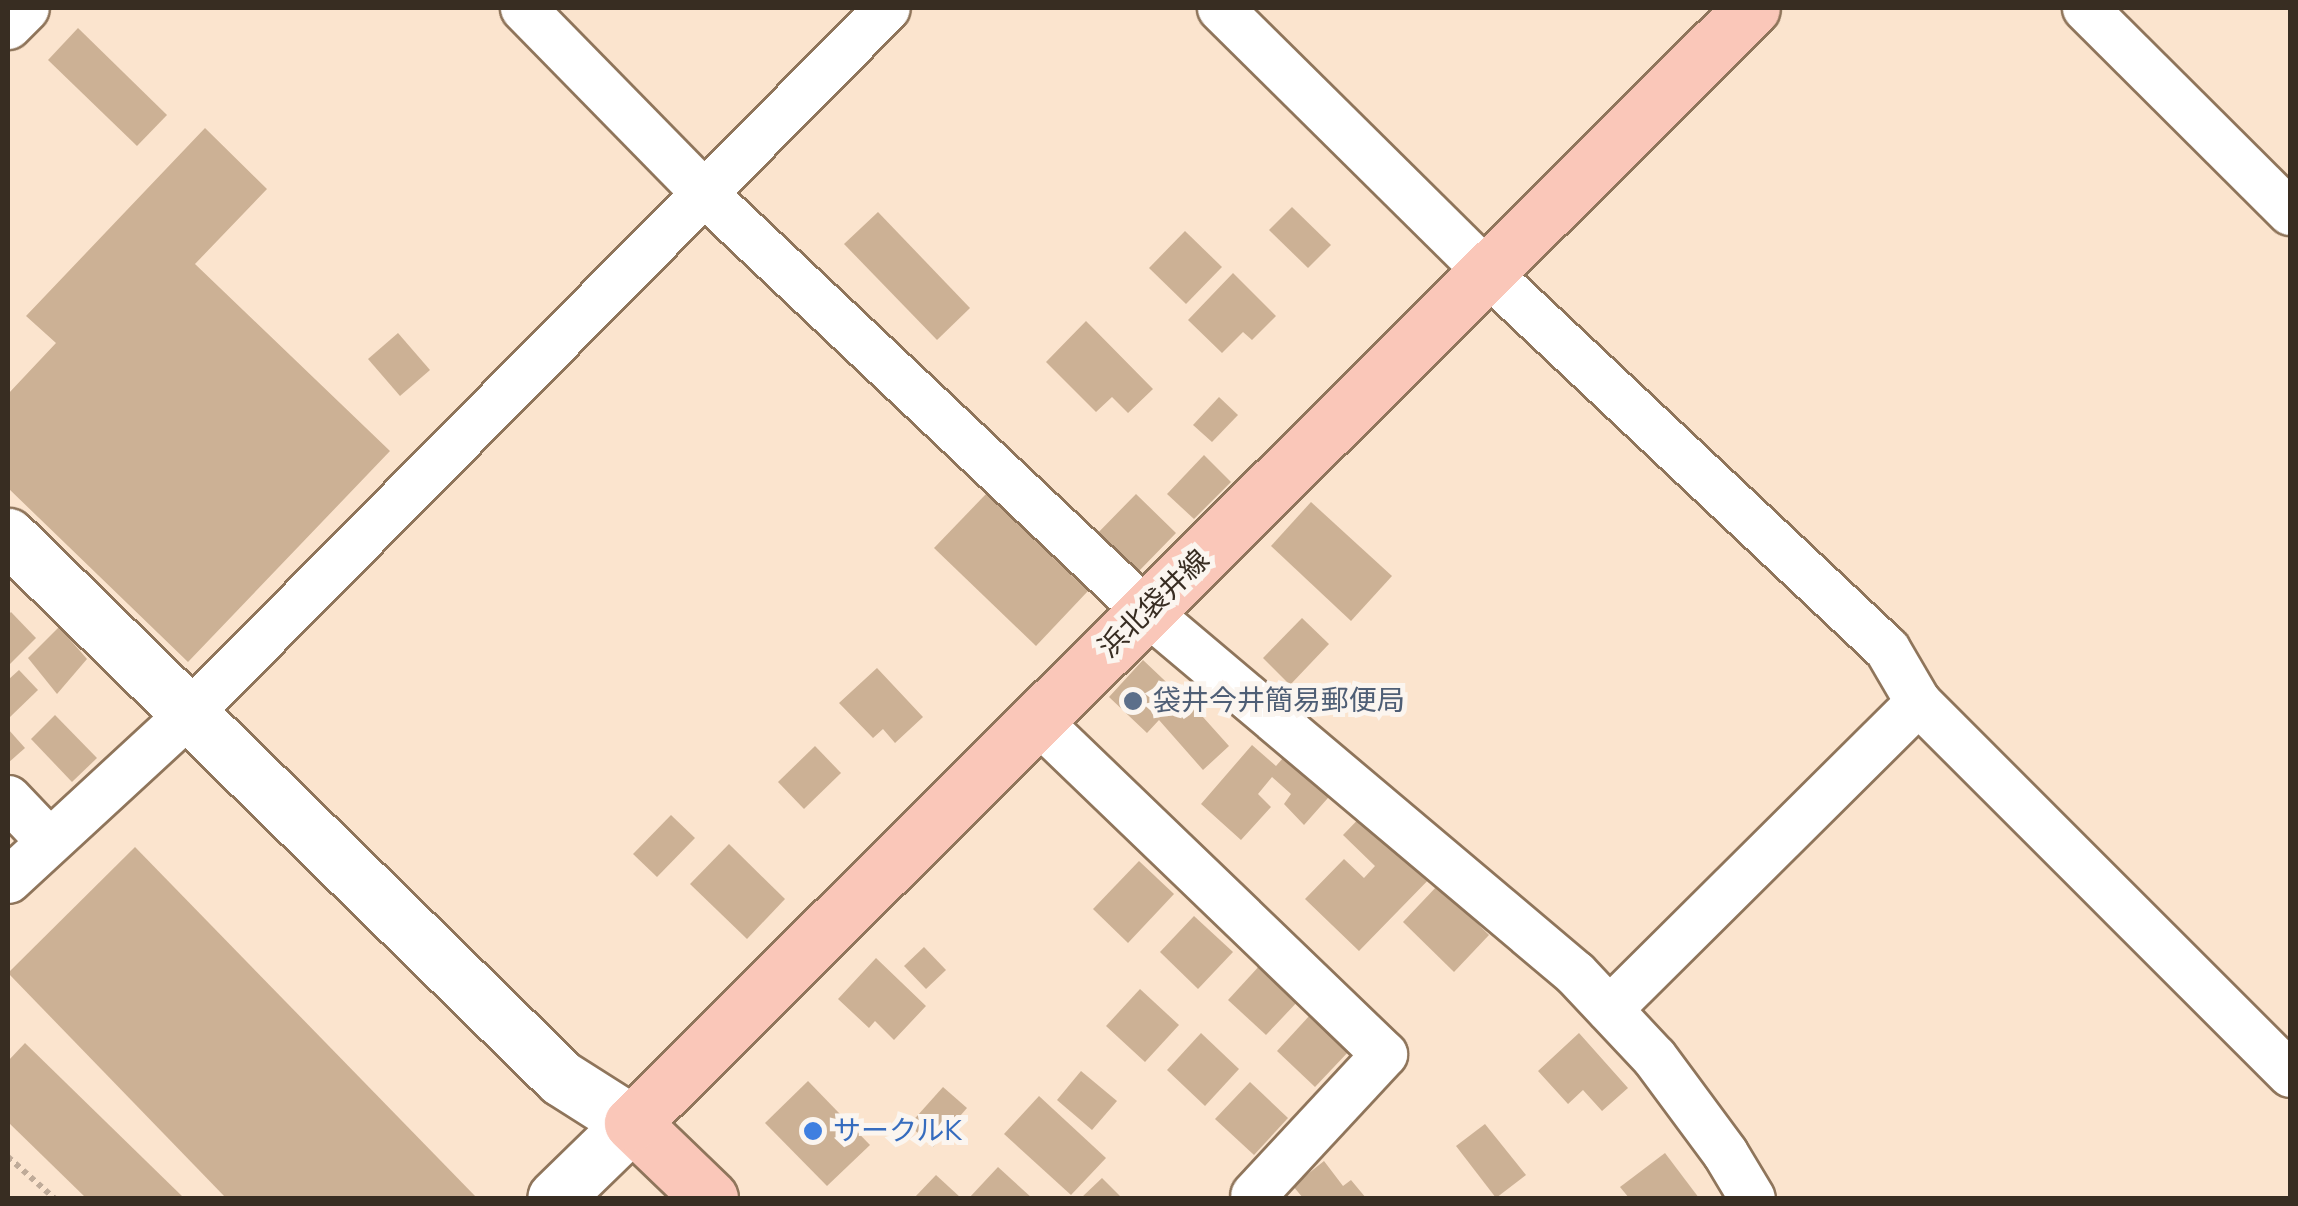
<!DOCTYPE html>
<html>
<head>
<meta charset="utf-8">
<style>
	body { margin:0 }
	#map { position:relative; width:2298px; height:1206px; overflow:hidden; background:#fbe4ce; font-family:"Nunito Sans","Noto Sans JP",sans-serif }
	div>[style] { position:absolute }
	[style*='--x'] { left:calc(var(--x)*1px); top:calc(var(--y)*1px); width:calc(var(--w)*1px); rotate:calc(var(--a)*1deg) }
	.building>* { inset:0; background:#ccb195 }
	.path>* { height:6px; margin-top:-3px; transform-origin:0; background:repeating-linear-gradient(90deg,#bfab99 0 5px,transparent 0 10px) }
	.roads { filter:drop-shadow(2px 0 #8f755b) drop-shadow(-2px 0 #8f755b) drop-shadow(0 2px #8f755b) drop-shadow(0 -2px #8f755b) }
	.street>* { height:45px; margin:-22.5px; padding:0 22.5px; transform-origin:22.5px; border-radius:22.5px; background:#fff }
	.secondary>* { height:55px; margin:-27.5px; padding:0 27.5px; transform-origin:27.5px; border-radius:27.5px; background:#fff }
	.primary>* { height:55px; margin:-27.5px; padding:0 27.5px; transform-origin:27.5px; border-radius:27.5px; background:#fac7b9 }
	.dots>* { width:28px; height:28px; translate:-50% -50%; box-sizing:border-box; border:5px solid #fbf5ef; border-radius:50% }
	span { translate:-50% -50%; white-space:nowrap; text-align:center; line-height:1.15; -webkit-text-stroke:10px #fbf5ef; paint-order:stroke }
	.street-label { font-size:28px; color:#382d22 }
	.service-label { font-size:28px; color:#4e5e75 }
	.left { translate:0 -50%; text-align:left }
	.shop-label { font-size:28px; color:#366cbe }
	.frame { position:absolute; inset:0; border:10px solid #382d22; pointer-events:none }
</style>
</head>
<body>
<div id="map">
	<div class="building">
		<div style="clip-path:polygon(78px 28px,167px 115px,137px 146px,48px 60px)"></div>
		<div style="clip-path:polygon(205px 128px,267px 189px,195px 264px,390px 451px,188px 662px,8px 488px,8px 394px,56px 343px,26px 316px)"></div>
		<div style="clip-path:polygon(1292px 207px,1331px 245px,1308px 268px,1269px 230px)"></div>
		<div style="clip-path:polygon(878px 212px,970px 308px,937px 340px,844px 244px)"></div>
		<div style="clip-path:polygon(1185px 231px,1222px 267px,1186px 304px,1149px 268px)"></div>
		<div style="clip-path:polygon(1233px 273px,1276px 316px,1252px 340px,1243px 332px,1222px 353px,1188px 320px)"></div>
		<div style="clip-path:polygon(1086px 321px,1153px 389px,1128px 413px,1112px 397px,1096px 412px,1046px 362px)"></div>
		<div style="clip-path:polygon(398px 333px,430px 370px,400px 396px,368px 359px)"></div>
		<div style="clip-path:polygon(1219px 397px,1238px 415px,1212px 442px,1193px 425px)"></div>
		<div style="clip-path:polygon(1204px 455px,1231px 482px,1194px 519px,1167px 494px)"></div>
		<div style="clip-path:polygon(986px 494px,1088px 591px,1036px 646px,934px 548px)"></div>
		<div style="clip-path:polygon(1136px 494px,1176px 533px,1139px 571px,1116px 548px,1106px 558px,1090px 541px)"></div>
		<div style="clip-path:polygon(1311px 502px,1392px 576px,1351px 621px,1271px 546px)"></div>
		<div style="clip-path:polygon(11px 612px,36px 638px,8px 666px,8px 615px)"></div>
		<div style="clip-path:polygon(1302px 618px,1329px 644px,1290px 685px,1263px 658px)"></div>
		<div style="clip-path:polygon(59px 627px,87px 659px,57px 694px,28px 658px)"></div>
		<div style="clip-path:polygon(1143px 660px,1181px 696px,1164px 716px,1185px 697px,1229px 746px,1203px 770px,1159px 720px,1147px 733px,1109px 697px)"></div>
		<div style="clip-path:polygon(877px 668px,923px 717px,895px 743px,883px 729px,873px 738px,839px 703px)"></div>
		<div style="clip-path:polygon(19px 670px,38px 690px,10px 717px,8px 680px)"></div>
		<div style="clip-path:polygon(55px 715px,97px 758px,72px 782px,31px 739px)"></div>
		<div style="clip-path:polygon(8px 729px,25px 748px,8px 763px)"></div>
		<div style="clip-path:polygon(1252px 745px,1276px 766px,1290px 750px,1335px 790px,1304px 825px,1284px 804px,1291px 794px,1272px 777px,1258px 794px,1271px 807px,1241px 840px,1201px 804px)"></div>
		<div style="clip-path:polygon(815px 746px,841px 773px,804px 809px,778px 782px)"></div>
		<div style="clip-path:polygon(1372px 805px,1438px 870px,1359px 951px,1305px 899px,1344px 859px,1364px 878px,1375px 866px,1343px 835px)"></div>
		<div style="clip-path:polygon(671px 815px,695px 838px,657px 877px,633px 854px)"></div>
		<div style="clip-path:polygon(729px 844px,785px 899px,747px 939px,690px 884px)"></div>
		<div style="clip-path:polygon(135px 847px,477px 1198px,226px 1198px,8px 973px)"></div>
		<div style="clip-path:polygon(1139px 861px,1174px 894px,1128px 943px,1093px 909px)"></div>
		<div style="clip-path:polygon(1438px 885px,1489px 935px,1454px 972px,1403px 922px)"></div>
		<div style="clip-path:polygon(1194px 916px,1233px 952px,1198px 989px,1160px 952px)"></div>
		<div style="clip-path:polygon(924px 947px,946px 970px,926px 989px,904px 966px)"></div>
		<div style="clip-path:polygon(876px 958px,926px 1006px,894px 1040px,875px 1021px,869px 1028px,838px 999px)"></div>
		<div style="clip-path:polygon(1262px 963px,1300px 999px,1266px 1035px,1228px 1000px)"></div>
		<div style="clip-path:polygon(1140px 989px,1179px 1025px,1145px 1062px,1106px 1026px)"></div>
		<div style="clip-path:polygon(1311px 1014px,1350px 1050px,1315px 1087px,1277px 1051px)"></div>
		<div style="clip-path:polygon(1201px 1033px,1239px 1069px,1205px 1106px,1167px 1070px)"></div>
		<div style="clip-path:polygon(1579px 1033px,1628px 1088px,1602px 1111px,1583px 1090px,1568px 1104px,1538px 1071px)"></div>
		<div style="clip-path:polygon(25px 1043px,184px 1198px,86px 1198px,8px 1122px,8px 1061px)"></div>
		<div style="clip-path:polygon(1081px 1071px,1117px 1101px,1092px 1130px,1057px 1100px)"></div>
		<div style="clip-path:polygon(808px 1081px,870px 1145px,827px 1186px,765px 1123px)"></div>
		<div style="clip-path:polygon(1250px 1082px,1288px 1118px,1254px 1155px,1215px 1119px)"></div>
		<div style="clip-path:polygon(943px 1087px,967px 1108px,933px 1147px,909px 1125px)"></div>
		<div style="clip-path:polygon(1039px 1096px,1106px 1158px,1071px 1195px,1004px 1134px)"></div>
		<div style="clip-path:polygon(1485px 1124px,1526px 1175px,1496px 1198px,1456px 1146px)"></div>
		<div style="clip-path:polygon(1665px 1153px,1699px 1198px,1629px 1198px,1620px 1187px)"></div>
		<div style="clip-path:polygon(1324px 1161px,1343px 1186px,1351px 1180px,1366px 1198px,1303px 1198px,1293px 1186px)"></div>
		<div style="clip-path:polygon(998px 1167px,1032px 1198px,969px 1198px)"></div>
		<div style="clip-path:polygon(936px 1175px,961px 1198px,914px 1198px)"></div>
		<div style="clip-path:polygon(1102px 1178px,1122px 1198px,1081px 1198px)"></div>
	</div>
	<div class="path">
		<div style="--x:8;--y:1157;--w:62;--a:41.7"></div>
	</div>
	<div class="roads">
		<div class="street">
			<div style="--x:523;--y:8;--w:260;--a:45.6"></div>
			<div style="--x:705;--y:194;--w:608;--a:43.4"></div>
			<div style="--x:1147;--y:612;--w:560;--a:40.15"></div>
			<div style="--x:1575;--y:973;--w:115;--a:46.8"></div>
			<div style="--x:1654;--y:1057;--w:119;--a:53.5"></div>
			<div style="--x:1725;--y:1153;--w:52;--a:59"></div>
			<div style="--x:1220;--y:8;--w:377;--a:44.7"></div>
			<div style="--x:1488;--y:273;--w:548;--a:43.3"></div>
			<div style="--x:1887;--y:649;--w:61;--a:59.7"></div>
			<div style="--x:1918;--y:702;--w:526;--a:45"></div>
			<div style="--x:2085;--y:8;--w:289;--a:44.9"></div>
			<div style="--x:8;--y:26;--w:25;--a:-45"></div>
			<div style="--x:1036;--y:719;--w:483;--a:43.9"></div>
			<div style="--x:1384;--y:1054;--w:192;--a:132.9"></div>
			<div style="--x:8;--y:798;--w:59;--a:46.4"></div>
			<div style="--x:8;--y:880;--w:245;--a:-42.7"></div>
			<div style="--x:188;--y:714;--w:993;--a:-45.29"></div>
			<div style="--x:1609;--y:1009;--w:436;--a:-44.8"></div>
		</div>
		<div class="secondary">
			<div style="--x:8;--y:536;--w:774;--a:44.42"></div>
			<div style="--x:561;--y:1078;--w:84;--a:32.4"></div>
			<div style="--x:632;--y:1123;--w:107;--a:135.8"></div>
		</div>
		<div class="primary">
			<div style="--x:710;--y:1198;--w:108;--a:-136.1"></div>
			<div style="--x:632;--y:1123;--w:1580;--a:-44.87"></div>
		</div>
	</div>
	<div class="dots">
		<div style="left:1133px;top:701px;background:#5c6f8a"></div>
		<div style="left:813px;top:1131px;background:#3f7fe0"></div>
	</div>
	<div class="street-label">
		<span style="left:1154px;top:604px;rotate:-44deg">浜北袋井線</span>
	</div>
	<div class="service-label">
		<span class="left" style="left:1153px;top:701px">袋井今井簡易郵便局</span>
	</div>
	<div class="shop-label">
		<span class="left" style="left:833px;top:1131px">サークルK</span>
	</div>
	<div class="frame"></div>
</div>
</body>
</html>
